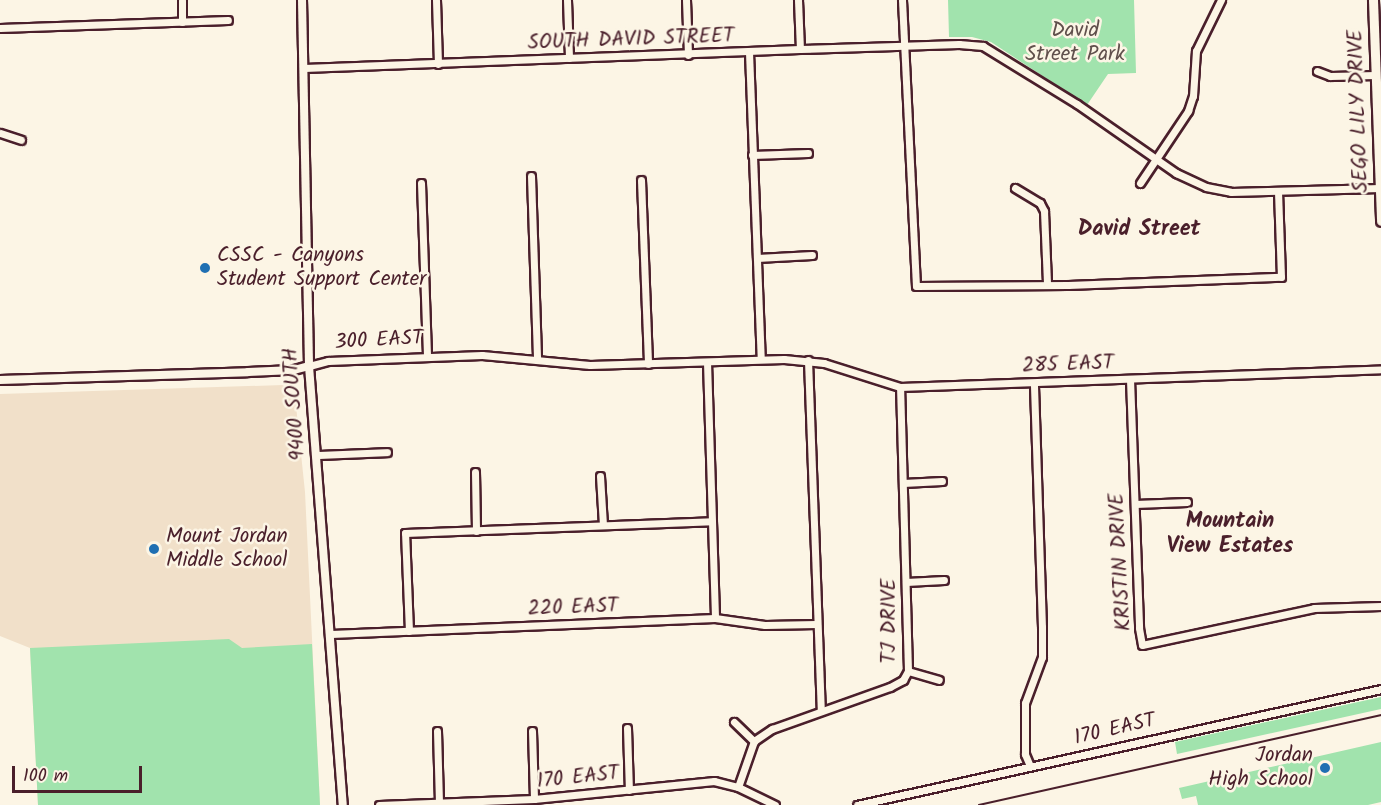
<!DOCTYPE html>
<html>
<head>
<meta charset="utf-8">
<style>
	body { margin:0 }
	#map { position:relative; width:1381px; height:805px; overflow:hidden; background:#fcf5e5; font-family:Kalam,sans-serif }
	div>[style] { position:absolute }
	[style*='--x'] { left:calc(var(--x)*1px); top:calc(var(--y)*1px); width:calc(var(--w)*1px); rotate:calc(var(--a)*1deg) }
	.built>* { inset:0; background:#f1e0c9 }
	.green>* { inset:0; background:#a1e3ad }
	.roads { filter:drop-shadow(2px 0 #4a1f2b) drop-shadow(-2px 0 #4a1f2b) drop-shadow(0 2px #4a1f2b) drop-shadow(0 -2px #4a1f2b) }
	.minor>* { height:7px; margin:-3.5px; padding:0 3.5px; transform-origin:3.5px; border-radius:3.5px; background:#fcf5e5 }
	.tertiary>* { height:8px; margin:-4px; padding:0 4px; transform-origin:4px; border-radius:4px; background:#fcf5e5 }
	.secondary>* { height:9px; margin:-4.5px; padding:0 4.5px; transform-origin:4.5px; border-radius:4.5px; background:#fcf5e5 }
	.tram>* { height:1.5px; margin:-0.75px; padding:0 0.75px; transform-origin:0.75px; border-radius:0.75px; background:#4a1f2b }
	.dots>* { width:16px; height:16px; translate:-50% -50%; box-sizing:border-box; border:3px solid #fcf5e5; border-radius:50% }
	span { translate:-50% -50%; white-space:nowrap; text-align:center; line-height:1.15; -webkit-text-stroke:5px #fcf5e5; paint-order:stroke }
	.park-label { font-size:21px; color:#60504c }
	.street-label { font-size:21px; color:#4a1f2b }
	.poi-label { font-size:21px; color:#4a1f2b }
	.left { translate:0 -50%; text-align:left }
	.right { translate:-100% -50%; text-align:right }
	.neighbourhood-label { font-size:22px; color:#4a1f2b; font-weight:700 }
	.scale { position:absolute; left:12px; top:766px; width:130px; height:27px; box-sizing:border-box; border:3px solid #4a1f2b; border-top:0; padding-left:8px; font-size:18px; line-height:21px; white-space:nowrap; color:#4a1f2b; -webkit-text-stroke:4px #fcf5e5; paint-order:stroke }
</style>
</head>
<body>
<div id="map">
	<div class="built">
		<div style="clip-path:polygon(283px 385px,295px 396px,305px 492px,320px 805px,38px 805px,30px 648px,0 636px,0 394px)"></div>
	</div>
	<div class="green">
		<div style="clip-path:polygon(948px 0,1134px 0,1136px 73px,1108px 74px,1087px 105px,991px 42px,972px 37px,949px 37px)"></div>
		<div style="clip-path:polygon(229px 639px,242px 648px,312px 644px,320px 805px,38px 805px,30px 648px)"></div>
		<div style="clip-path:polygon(1381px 697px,1381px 709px,1177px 754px,1175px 742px)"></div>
		<div style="clip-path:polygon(1381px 742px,1381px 802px,1368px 805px,1198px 805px,1196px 796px,1182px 799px,1179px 788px)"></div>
	</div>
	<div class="roads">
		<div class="minor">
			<div style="--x:182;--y:0;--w:22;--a:90"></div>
			<div style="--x:436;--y:0;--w:64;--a:88.2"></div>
			<div style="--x:567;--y:0;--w:58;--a:88"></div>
			<div style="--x:686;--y:0;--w:55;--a:87.9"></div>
			<div style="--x:798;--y:0;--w:49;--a:87.7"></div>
			<div style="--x:902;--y:0;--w:286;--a:87.2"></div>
			<div style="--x:916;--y:286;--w:152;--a:-0.4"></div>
			<div style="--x:1068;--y:285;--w:213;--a:-2.2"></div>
			<div style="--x:1281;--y:277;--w:86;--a:-92"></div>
			<div style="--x:0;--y:28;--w:228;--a:-2"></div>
			<div style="--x:749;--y:52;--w:307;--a:87.8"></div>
			<div style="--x:304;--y:68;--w:496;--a:-2.2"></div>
			<div style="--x:800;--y:49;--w:159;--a:-1.8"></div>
			<div style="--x:959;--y:44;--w:24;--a:5"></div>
			<div style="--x:983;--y:46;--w:110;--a:31.7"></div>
			<div style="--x:1077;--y:104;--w:121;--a:34.9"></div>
			<div style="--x:1176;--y:173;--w:33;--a:25"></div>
			<div style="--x:1206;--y:187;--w:25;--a:11"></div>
			<div style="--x:1231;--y:192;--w:149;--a:-1.5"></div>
			<div style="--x:1317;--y:71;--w:14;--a:21"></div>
			<div style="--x:1330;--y:76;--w:46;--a:-1.2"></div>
			<div style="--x:0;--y:133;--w:22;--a:18"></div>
			<div style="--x:752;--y:155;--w:56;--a:-2"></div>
			<div style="--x:531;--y:176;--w:184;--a:88.1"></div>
			<div style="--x:641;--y:180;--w:184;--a:87.8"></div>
			<div style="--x:421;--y:183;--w:173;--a:88"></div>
			<div style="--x:1140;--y:183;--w:87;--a:-56.3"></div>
			<div style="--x:1188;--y:111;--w:16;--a:-72"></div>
			<div style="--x:1193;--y:96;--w:45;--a:-86.2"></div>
			<div style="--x:1196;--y:51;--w:57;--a:-63.9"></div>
			<div style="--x:1015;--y:188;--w:29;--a:31"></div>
			<div style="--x:1040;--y:203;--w:9;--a:63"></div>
			<div style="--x:1044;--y:211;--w:72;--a:87.6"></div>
			<div style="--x:757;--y:258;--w:55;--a:-3.1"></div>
			<div style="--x:808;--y:360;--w:351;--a:87.9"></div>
			<div style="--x:707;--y:362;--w:256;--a:88.2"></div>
			<div style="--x:309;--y:366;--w:20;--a:-15"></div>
			<div style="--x:328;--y:361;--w:154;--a:-2.2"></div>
			<div style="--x:482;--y:355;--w:108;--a:5.3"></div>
			<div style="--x:590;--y:365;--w:194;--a:-1.8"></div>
			<div style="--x:784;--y:359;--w:40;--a:5.7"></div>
			<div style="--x:824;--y:363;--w:80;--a:17.5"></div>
			<div style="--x:900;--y:387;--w:481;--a:-2.1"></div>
			<div style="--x:1130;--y:379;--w:249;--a:87.9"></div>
			<div style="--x:1139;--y:628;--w:17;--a:80"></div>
			<div style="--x:1142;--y:645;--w:176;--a:-12.1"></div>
			<div style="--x:1314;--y:608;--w:67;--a:-1.7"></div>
			<div style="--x:316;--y:455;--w:71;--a:-2.4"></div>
			<div style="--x:475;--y:472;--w:59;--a:89"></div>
			<div style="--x:600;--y:476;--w:49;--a:86.5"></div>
			<div style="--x:903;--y:483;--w:39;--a:-3"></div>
			<div style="--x:1135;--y:504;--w:52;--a:-2.2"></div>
			<div style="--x:906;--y:582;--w:38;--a:-3"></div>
			<div style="--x:409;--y:631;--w:98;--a:-92.3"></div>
			<div style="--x:405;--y:533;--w:307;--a:-2.2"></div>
			<div style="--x:331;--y:634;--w:384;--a:-2.4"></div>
			<div style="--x:715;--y:618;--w:50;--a:8"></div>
			<div style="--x:765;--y:625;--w:51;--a:-1.1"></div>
			<div style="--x:908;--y:671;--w:32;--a:16"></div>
			<div style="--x:734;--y:722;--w:28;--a:44"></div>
			<div style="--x:627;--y:728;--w:62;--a:88.2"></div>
			<div style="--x:437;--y:731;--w:72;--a:88.4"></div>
			<div style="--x:532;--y:731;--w:68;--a:88.3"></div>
			<div style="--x:1030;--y:766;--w:13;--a:-113"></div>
			<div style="--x:1025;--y:754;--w:51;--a:-90"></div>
			<div style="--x:1025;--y:703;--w:49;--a:-69.7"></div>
			<div style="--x:1042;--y:657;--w:30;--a:-90"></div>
			<div style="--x:1042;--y:627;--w:244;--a:-91.9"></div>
			<div style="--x:738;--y:787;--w:49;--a:-70.8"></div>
			<div style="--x:754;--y:741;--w:22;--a:-34"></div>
			<div style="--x:772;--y:729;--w:125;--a:-19.6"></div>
			<div style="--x:890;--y:687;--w:15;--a:-28"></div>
			<div style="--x:903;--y:680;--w:10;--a:-61"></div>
			<div style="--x:908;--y:671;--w:284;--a:-91.6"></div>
			<div style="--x:379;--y:805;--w:155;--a:-2.2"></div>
			<div style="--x:534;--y:799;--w:181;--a:-5.7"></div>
			<div style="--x:714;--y:781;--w:25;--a:14"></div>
			<div style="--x:738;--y:787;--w:41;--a:25.9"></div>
			<div style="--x:857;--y:805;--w:537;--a:-12.48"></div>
		</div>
		<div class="tertiary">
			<div style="--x:302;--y:0;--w:366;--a:88.9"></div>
			<div style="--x:309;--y:366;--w:440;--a:85.6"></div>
			<div style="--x:0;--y:380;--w:248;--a:-1.8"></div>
			<div style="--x:248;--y:372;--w:46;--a:-2.5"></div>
			<div style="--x:294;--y:370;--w:16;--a:-15"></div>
		</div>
		<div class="secondary">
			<div style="--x:1373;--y:0;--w:221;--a:87.9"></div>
		</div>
	</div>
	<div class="tram">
		<div style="--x:979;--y:805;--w:412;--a:-12.6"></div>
	</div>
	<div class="dots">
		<div style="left:205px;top:268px;background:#1f6fb2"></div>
		<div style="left:154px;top:549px;background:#1f6fb2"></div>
		<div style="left:1325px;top:768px;background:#1f6fb2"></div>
	</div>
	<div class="park-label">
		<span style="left:1075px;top:43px">David<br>Street Park</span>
	</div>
	<div class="street-label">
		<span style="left:631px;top:40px;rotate:-2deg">SOUTH DAVID STREET</span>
		<span style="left:1359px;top:111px;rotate:-92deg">SEGO LILY DRIVE</span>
		<span style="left:379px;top:341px;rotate:-3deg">300 EAST</span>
		<span style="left:1068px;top:365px;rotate:-2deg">285 EAST</span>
		<span style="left:295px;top:404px;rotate:-94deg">9400 SOUTH</span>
		<span style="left:1121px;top:562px;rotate:-93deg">KRISTIN DRIVE</span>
		<span style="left:573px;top:608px;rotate:-2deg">220 EAST</span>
		<span style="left:890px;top:621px;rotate:-90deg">TJ DRIVE</span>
		<span style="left:1115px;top:730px;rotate:-13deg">170 EAST</span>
		<span style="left:578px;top:778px;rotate:-6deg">170 EAST</span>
	</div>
	<div class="poi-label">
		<span class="left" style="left:217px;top:268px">CSSC - Canyons<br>Student Support Center</span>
		<span class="left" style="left:166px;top:549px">Mount Jordan<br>Middle School</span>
		<span class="right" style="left:1313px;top:768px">Jordan<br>High School</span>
	</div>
	<div class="neighbourhood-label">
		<span style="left:1139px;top:230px">David Street</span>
		<span style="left:1230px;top:534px">Mountain<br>View Estates</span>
	</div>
	<div class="scale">100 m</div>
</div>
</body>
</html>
